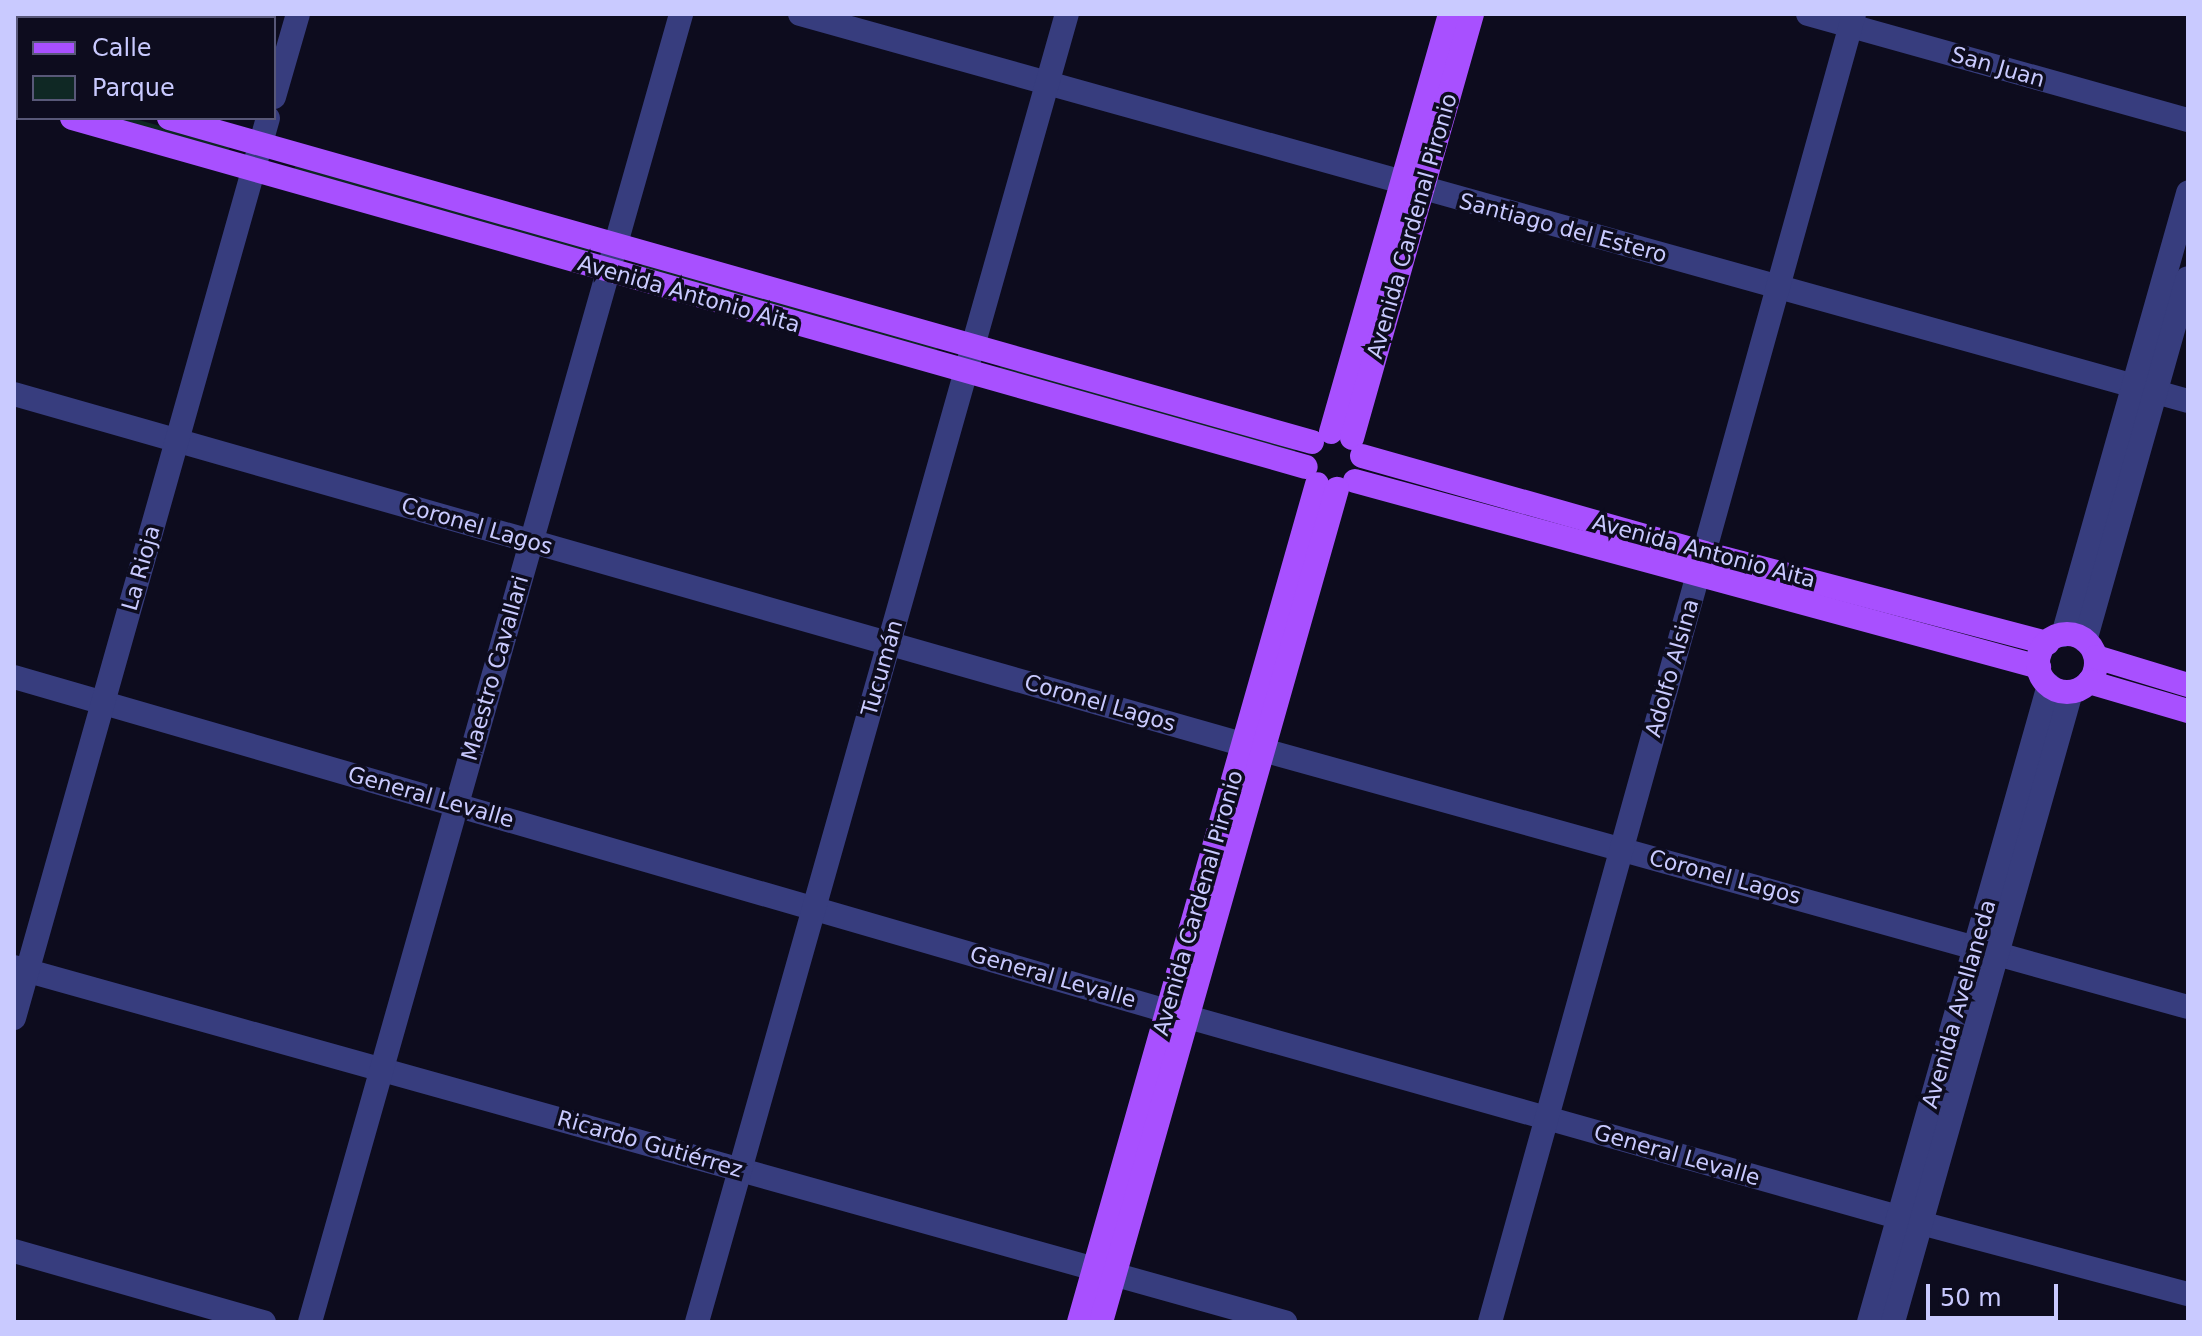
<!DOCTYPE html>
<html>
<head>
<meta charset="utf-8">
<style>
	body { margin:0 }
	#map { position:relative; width:2202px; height:1336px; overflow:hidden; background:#0d0c1e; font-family:"DejaVu Sans",sans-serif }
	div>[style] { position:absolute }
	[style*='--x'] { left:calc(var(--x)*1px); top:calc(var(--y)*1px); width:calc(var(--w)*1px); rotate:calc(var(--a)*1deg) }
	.green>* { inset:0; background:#0f2824 }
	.minor>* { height:24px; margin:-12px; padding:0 12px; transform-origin:12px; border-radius:12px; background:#373d7e }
	.major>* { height:24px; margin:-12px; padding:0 12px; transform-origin:12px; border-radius:12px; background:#a850ff }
	.major>.ring { margin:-12px; padding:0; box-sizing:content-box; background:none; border:24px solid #a850ff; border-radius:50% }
	span { translate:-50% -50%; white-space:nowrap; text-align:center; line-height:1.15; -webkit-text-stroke:7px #0d0c1e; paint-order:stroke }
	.street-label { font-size:22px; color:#c9caff }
	.frame { position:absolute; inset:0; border:16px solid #c9caff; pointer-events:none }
	.legend { position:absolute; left:16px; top:16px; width:260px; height:104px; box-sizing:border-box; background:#0d0c1e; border:2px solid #585878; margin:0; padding:10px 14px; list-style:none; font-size:24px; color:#c9caff }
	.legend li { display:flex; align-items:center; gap:16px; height:40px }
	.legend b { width:40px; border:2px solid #585878 }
	.scale { position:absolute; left:1926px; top:1284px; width:132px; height:36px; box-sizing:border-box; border:4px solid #c9caff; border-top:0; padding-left:10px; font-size:24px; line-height:28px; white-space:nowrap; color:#c9caff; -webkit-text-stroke:6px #0d0c1e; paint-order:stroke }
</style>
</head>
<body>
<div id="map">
	<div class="green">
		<div style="clip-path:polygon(98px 118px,132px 118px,230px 146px,228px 155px)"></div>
		<div style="clip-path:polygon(296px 164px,591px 248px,589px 257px,293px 173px)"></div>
		<div style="clip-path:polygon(643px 261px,938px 345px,936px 354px,641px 270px)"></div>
		<div style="clip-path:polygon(1001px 363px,1296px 447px,1294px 456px,998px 372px)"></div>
	</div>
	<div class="minor">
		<div style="--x:800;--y:14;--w:1441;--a:15.58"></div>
		<div style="--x:1808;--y:14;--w:395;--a:15.6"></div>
		<div style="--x:274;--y:97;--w:86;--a:-73.9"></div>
		<div style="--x:14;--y:394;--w:1299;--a:15.91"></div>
		<div style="--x:1263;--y:750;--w:960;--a:15.53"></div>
		<div style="--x:2063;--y:635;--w:460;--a:-74.2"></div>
		<div style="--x:2085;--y:641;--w:377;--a:-74.2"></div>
		<div style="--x:14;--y:677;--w:1222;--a:16.15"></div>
		<div style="--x:1188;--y:1017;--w:738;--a:15.73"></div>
		<div style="--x:1898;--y:1217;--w:300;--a:14.9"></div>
		<div style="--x:14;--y:967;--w:1320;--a:15.61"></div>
		<div style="--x:14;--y:1018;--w:935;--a:-74.24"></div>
		<div style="--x:14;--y:1251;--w:260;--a:15.9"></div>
		<div style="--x:310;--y:1322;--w:1360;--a:-74.16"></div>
		<div style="--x:697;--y:1322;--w:1359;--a:-74.21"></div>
		<div style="--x:1490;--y:1322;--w:1358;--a:-74.45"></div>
		<div style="--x:1869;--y:1322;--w:662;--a:-74.22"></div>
		<div style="--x:1893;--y:1322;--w:655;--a:-74.22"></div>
	</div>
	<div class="major">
		<div style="--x:14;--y:73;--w:4;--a:14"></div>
		<div style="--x:14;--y:101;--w:4;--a:14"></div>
		<div style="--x:72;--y:118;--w:1282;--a:15.79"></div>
		<div style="--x:169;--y:118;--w:1188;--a:15.83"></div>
		<div style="--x:1331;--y:432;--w:435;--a:-74.1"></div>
		<div style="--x:1352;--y:438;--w:441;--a:-74.2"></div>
		<div style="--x:1362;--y:456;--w:355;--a:15.8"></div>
		<div style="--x:1704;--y:553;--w:355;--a:14.7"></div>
		<div style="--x:1355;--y:481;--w:709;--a:15.21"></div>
		<div class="ring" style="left:2038px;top:634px;width:34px;height:34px"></div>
		<div style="--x:2096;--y:657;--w:96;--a:16.9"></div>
		<div style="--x:2089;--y:682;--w:103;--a:16.3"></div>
		<div style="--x:1079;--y:1322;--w:871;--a:-74.14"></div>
		<div style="--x:1101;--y:1322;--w:866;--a:-74.18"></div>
	</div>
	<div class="street-label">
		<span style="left:1998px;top:67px;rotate:16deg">San Juan</span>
		<span style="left:1412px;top:226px;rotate:-74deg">Avenida Cardenal Pironio</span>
		<span style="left:1563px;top:228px;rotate:15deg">Santiago del Estero</span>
		<span style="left:689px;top:294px;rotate:16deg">Avenida Antonio Aita</span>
		<span style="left:477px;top:526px;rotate:16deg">Coronel Lagos</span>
		<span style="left:1704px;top:551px;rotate:15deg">Avenida Antonio Aita</span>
		<span style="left:141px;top:568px;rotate:-74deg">La Rioja</span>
		<span style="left:495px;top:668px;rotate:-74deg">Maestro Cavallari</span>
		<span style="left:882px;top:668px;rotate:-74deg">Tucumán</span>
		<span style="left:1672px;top:668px;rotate:-74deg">Adolfo Alsina</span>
		<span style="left:1100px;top:703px;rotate:16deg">Coronel Lagos</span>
		<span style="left:431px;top:797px;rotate:16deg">General Levalle</span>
		<span style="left:1725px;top:877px;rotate:15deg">Coronel Lagos</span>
		<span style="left:1198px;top:903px;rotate:-74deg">Avenida Cardenal Pironio</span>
		<span style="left:1053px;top:977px;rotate:16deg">General Levalle</span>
		<span style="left:1959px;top:1004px;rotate:-74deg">Avenida Avellaneda</span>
		<span style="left:650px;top:1144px;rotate:16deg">Ricardo Gutiérrez</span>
		<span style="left:1677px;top:1155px;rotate:16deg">General Levalle</span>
	</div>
	<div class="frame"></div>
	<ul class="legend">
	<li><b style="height:10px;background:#a850ff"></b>Calle</li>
	<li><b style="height:22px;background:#0f2824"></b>Parque</li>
	</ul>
	<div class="scale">50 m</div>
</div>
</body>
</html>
